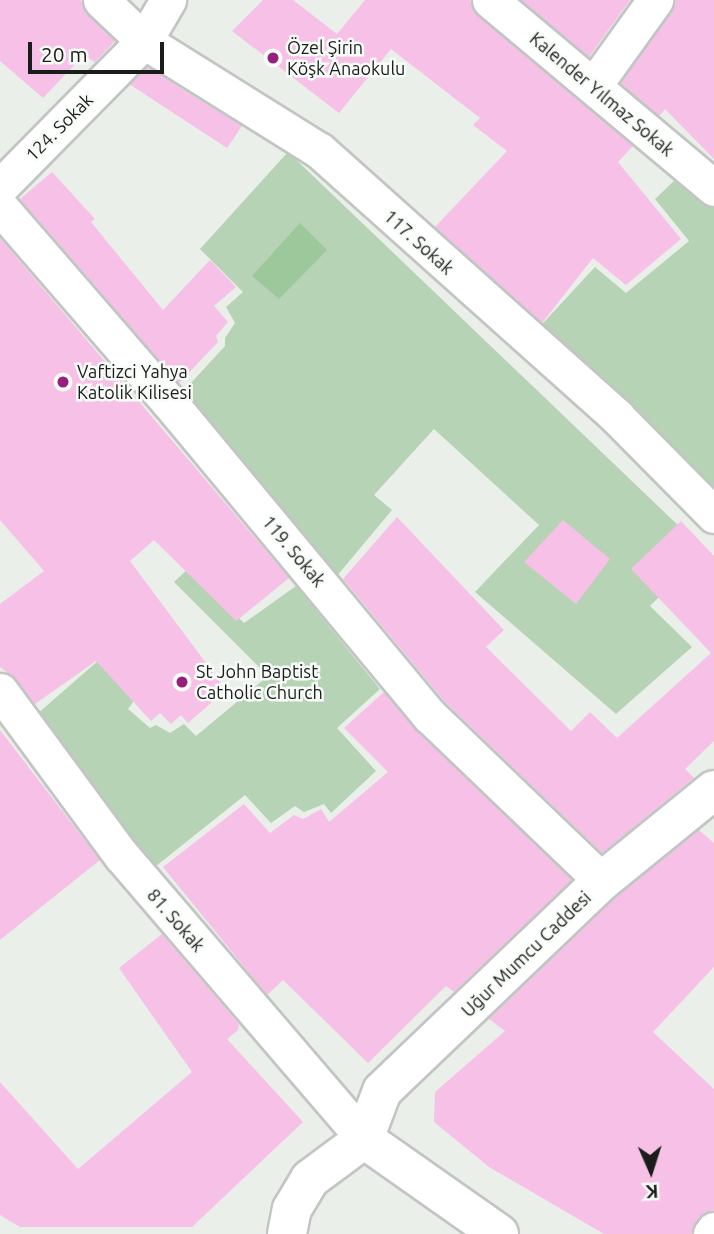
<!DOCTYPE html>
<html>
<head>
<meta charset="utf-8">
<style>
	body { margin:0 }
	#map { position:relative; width:714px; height:1234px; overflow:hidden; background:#eaefea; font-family:Ubuntu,sans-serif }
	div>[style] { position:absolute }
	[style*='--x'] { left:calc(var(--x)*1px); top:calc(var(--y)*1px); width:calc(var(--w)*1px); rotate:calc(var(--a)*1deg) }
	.green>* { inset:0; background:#b6d3b5 }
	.water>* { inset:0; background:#9cc89b }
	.building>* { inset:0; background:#f7c0e6 }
	.roads { filter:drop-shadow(2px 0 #c2c6c2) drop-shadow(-2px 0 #c2c6c2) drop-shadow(0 2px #c2c6c2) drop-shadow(0 -2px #c2c6c2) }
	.minor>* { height:35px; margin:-17.5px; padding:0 17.5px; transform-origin:17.5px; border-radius:17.5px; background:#fff }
	.primary>* { height:38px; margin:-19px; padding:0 19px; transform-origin:19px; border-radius:19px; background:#fff }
	.dots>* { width:19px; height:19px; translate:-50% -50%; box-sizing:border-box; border:4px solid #f8fcf8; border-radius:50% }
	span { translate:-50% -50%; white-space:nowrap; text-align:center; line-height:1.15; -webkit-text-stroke:5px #f8fcf8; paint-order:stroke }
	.poi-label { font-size:18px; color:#1b1d1b }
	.left { translate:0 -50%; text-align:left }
	.street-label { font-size:18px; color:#1b1d1b }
	.north { position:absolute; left:616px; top:1136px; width:70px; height:70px; -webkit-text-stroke:5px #f8fcf8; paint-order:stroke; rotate:177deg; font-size:19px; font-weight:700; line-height:28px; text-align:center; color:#1b1d1b }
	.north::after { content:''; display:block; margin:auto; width:24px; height:32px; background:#1b1d1b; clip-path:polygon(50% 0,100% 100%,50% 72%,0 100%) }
	.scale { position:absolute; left:28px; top:42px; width:136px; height:32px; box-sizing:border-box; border:4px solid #1b1d1b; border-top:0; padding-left:9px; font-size:21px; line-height:24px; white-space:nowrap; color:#1b1d1b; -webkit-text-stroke:5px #f8fcf8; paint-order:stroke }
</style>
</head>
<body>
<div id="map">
	<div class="green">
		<div style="clip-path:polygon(288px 152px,705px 551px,650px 606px,692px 647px,616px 714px,475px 592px,539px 525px,434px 429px,374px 495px,392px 510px,336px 577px,179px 396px,225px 346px,225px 338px,235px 323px,226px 307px,243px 292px,200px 249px)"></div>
		<div style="clip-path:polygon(675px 180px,714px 207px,714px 492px,533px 334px,595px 267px,626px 293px,689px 241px,655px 199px)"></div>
		<div style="clip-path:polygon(190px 567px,244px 623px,296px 586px,380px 689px,337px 728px,376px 771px,331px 813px,324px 804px,304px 812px,295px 806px,271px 823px,245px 795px,151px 870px,36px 715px,99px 660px,136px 698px,128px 709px,150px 728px,156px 725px,170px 733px,184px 724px,196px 736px,268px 676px,174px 582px)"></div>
	</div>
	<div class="water">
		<div style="clip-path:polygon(300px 223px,327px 250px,279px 299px,252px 276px)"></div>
	</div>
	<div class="building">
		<div style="clip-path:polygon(0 0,81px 0,87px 14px,115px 41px,95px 62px,84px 55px,43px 98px,0 61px)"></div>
		<div style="clip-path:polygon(263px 0,293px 0,337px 34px,365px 0,470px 0,477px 15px,633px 146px,618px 162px,681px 239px,626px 285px,593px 258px,542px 323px,435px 227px,507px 151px,473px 125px,480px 118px,391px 49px,339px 113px,232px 31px)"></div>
		<div style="clip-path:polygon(521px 0,630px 0,589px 57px)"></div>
		<div style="clip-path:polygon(675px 0,714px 0,714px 159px,665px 109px,659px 116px,620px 83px,671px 12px)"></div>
		<div style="clip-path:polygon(147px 67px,242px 126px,227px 148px,129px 84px)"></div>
		<div style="clip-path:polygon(52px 172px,95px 219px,91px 222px,163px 310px,210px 260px,236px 287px,214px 306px,228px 322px,216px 336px,218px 342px,179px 383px,20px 199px)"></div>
		<div style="clip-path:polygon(0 238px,289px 578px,236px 621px,154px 540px,130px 561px,226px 690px,188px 723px,181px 715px,171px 724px,160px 713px,151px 721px,96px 661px,35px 704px,16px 679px,0 667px,0 604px,44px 571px,0 520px)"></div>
		<div style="clip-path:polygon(397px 517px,504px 630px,486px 647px,571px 731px,590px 712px,617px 738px,711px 653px,631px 569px,681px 521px,714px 556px,714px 741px,685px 769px,694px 778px,602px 853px,445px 702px,343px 579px)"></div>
		<div style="clip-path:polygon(563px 520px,610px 559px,576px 604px,524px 562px)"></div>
		<div style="clip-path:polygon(384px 692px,416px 730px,572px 880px,454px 992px,446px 986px,368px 1063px,283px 980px,267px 995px,163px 867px,244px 804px,270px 833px,294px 815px,303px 819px,321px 809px,329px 822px,388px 772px,344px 728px)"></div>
		<div style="clip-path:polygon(0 730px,100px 860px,0 940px)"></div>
		<div style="clip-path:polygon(699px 830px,714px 843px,714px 967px,653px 1032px,714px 1089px,714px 1210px,698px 1218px,691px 1234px,604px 1234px,489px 1167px,434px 1122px,435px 1092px,505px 1031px,489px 1019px,616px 897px)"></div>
		<div style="clip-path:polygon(162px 934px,239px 1024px,238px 1030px,227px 1039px,303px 1122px,192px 1227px,20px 1227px,0 1215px,0 1082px,78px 1169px,192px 1072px,119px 968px)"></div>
	</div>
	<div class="roads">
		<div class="minor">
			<div style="--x:101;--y:0;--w:59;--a:43.6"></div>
			<div style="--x:144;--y:41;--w:208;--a:32"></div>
			<div style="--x:320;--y:151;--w:399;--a:41.8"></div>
			<div style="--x:617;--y:417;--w:138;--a:45.3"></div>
			<div style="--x:490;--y:0;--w:292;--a:40"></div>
			<div style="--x:594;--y:85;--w:105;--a:-54.3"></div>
			<div style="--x:0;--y:187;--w:205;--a:-45.4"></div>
			<div style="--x:144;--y:41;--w:48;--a:-59.7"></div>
			<div style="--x:0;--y:207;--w:258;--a:49.1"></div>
			<div style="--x:169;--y:402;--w:408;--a:50.3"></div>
			<div style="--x:430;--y:716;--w:238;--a:43.8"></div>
			<div style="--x:0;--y:691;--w:204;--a:53.6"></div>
			<div style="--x:121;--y:855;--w:374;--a:49.4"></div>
			<div style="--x:711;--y:1234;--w:5;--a:-53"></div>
		</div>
		<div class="primary">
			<div style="--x:364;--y:1139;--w:51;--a:-69.4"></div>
			<div style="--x:382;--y:1091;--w:304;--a:-43.7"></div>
			<div style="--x:602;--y:881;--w:144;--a:-39.1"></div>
			<div style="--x:364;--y:1139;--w:165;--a:35.1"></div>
			<div style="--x:287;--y:1234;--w:25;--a:-79"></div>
			<div style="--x:292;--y:1209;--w:35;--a:-59"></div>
			<div style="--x:310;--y:1179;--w:67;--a:-36.5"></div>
		</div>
	</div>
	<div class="dots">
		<div style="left:273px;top:58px;background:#941f7c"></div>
		<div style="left:63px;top:382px;background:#941f7c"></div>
		<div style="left:182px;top:682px;background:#941f7c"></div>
	</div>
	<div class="poi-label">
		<span class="left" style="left:287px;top:58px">Özel Şirin<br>Köşk Anaokulu</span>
		<span class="left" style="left:77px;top:382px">Vaftizci Yahya<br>Katolik Kilisesi</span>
		<span class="left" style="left:196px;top:682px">St John Baptist<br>Catholic Church</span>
	</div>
	<div class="street-label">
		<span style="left:602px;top:94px;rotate:40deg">Kalender Yılmaz Sokak</span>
		<span style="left:59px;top:127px;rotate:-45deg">124. Sokak</span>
		<span style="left:419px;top:242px;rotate:42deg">117. Sokak</span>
		<span style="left:294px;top:551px;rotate:50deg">119. Sokak</span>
		<span style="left:176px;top:920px;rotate:49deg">81. Sokak</span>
		<span style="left:526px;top:954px;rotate:-44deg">Uğur Mumcu Caddesi</span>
	</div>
	<div class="north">K</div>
	<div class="scale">20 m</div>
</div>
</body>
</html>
